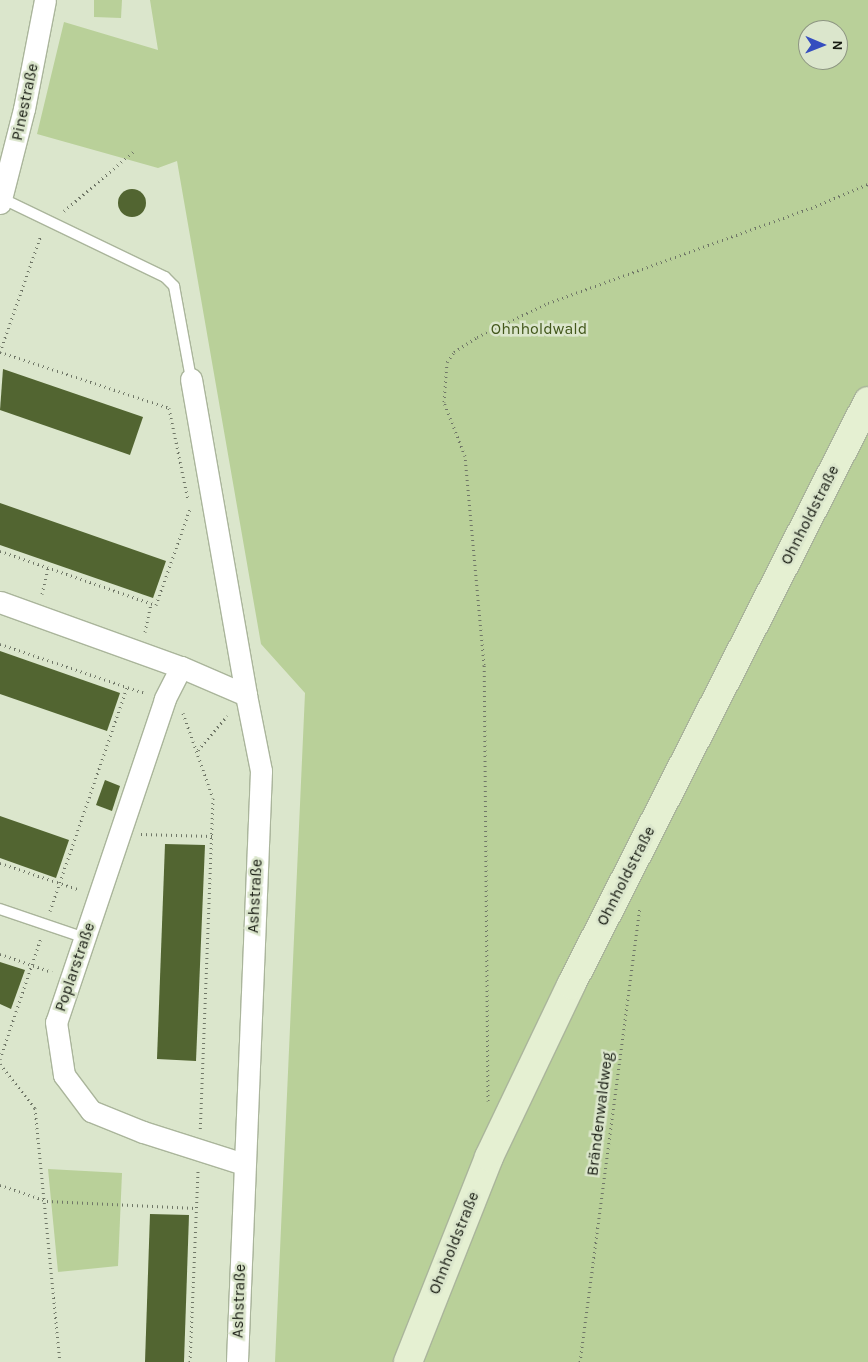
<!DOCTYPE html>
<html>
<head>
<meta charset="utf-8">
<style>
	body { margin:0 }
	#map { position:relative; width:868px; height:1362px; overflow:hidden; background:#dbe6cc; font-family:Karla,sans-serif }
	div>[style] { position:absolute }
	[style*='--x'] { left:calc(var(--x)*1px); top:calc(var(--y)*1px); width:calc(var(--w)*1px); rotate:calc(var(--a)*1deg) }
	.green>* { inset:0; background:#b9d099 }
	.building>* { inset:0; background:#526531 }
	.round { border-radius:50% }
	.path>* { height:3px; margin-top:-1.5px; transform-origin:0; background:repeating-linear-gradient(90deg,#707767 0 1px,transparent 0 5px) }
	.roads { filter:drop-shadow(1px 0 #aab59b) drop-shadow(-1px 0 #aab59b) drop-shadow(0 1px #aab59b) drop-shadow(0 -1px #aab59b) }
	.lane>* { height:10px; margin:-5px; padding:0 5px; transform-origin:5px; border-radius:5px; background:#fff }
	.street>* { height:21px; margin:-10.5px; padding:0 10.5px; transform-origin:10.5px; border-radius:10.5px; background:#fff }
	.secondary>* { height:28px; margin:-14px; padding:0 14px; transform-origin:14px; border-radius:14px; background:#e5f0d2 }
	span { translate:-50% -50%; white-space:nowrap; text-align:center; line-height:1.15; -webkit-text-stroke:5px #dbe6cc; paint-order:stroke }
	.street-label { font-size:16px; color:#171b12 }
	.park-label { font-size:16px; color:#42571b }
	.north { position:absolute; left:798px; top:20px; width:50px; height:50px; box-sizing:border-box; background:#dbe6cc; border:1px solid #8d9582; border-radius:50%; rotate:91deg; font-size:14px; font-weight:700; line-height:20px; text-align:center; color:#171b12 }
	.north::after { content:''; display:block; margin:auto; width:18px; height:22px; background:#354ebf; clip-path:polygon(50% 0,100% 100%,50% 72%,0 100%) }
</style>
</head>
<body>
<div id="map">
	<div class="green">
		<div style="clip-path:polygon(94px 0,122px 0,121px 18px,94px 17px)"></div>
		<div style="clip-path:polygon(evenodd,150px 0,868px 0,868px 1362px,275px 1362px,305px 693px,261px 644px,177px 161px,158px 168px,37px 134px,64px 22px,158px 50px,150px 0,808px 30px,838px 30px,838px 60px,808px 60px,808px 30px)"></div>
		<div style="clip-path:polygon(48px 1169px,122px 1173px,118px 1266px,58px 1272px)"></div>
	</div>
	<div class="building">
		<div class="round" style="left:118px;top:189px;width:28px;height:28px"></div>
		<div style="clip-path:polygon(3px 369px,143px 417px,130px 455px,0 410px)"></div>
		<div style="clip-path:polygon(0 503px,166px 561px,153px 598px,0 545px)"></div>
		<div style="clip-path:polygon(0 651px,120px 693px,107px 731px,0 694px)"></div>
		<div style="clip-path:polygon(105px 780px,120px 786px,112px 811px,96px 805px)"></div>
		<div style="clip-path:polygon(0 816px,69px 840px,56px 878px,0 858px)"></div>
		<div style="clip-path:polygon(165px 844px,205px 845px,196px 1061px,157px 1059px)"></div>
		<div style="clip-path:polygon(0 962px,25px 970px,11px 1009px,0 1004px)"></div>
		<div style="clip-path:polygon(150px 1214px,189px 1215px,184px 1362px,145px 1362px)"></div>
	</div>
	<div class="path">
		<div style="--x:64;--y:211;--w:92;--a:-40.6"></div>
		<div style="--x:0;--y:352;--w:178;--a:18.3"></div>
		<div style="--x:169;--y:408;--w:94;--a:78.3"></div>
		<div style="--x:0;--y:352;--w:124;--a:-70.7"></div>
		<div style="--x:0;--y:551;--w:165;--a:19.1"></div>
		<div style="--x:156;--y:605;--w:102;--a:-70.5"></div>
		<div style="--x:42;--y:594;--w:27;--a:-77"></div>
		<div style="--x:145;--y:632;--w:30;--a:-78"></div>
		<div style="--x:0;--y:644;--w:153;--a:18.7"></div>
		<div style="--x:183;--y:713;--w:90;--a:70.6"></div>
		<div style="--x:213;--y:798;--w:331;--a:92.2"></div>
		<div style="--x:198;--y:750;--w:45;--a:-49.5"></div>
		<div style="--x:141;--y:834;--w:71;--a:1.6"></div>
		<div style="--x:0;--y:863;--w:84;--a:18.6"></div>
		<div style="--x:50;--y:911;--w:237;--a:-71"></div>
		<div style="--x:0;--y:954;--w:55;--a:19.1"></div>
		<div style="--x:0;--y:1059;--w:128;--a:-71.3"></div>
		<div style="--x:0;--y:1064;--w:56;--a:51.5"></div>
		<div style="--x:35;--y:1108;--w:255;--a:84.4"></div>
		<div style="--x:488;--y:1101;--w:436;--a:-90.5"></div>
		<div style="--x:484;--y:665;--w:210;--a:-95.2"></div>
		<div style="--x:465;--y:456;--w:58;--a:-111.3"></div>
		<div style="--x:444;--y:402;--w:40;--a:-85.7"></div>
		<div style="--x:447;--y:362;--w:12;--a:-55"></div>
		<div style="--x:454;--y:352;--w:27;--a:-33"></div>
		<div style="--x:477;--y:337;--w:79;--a:-25.6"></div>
		<div style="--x:548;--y:303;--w:280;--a:-19.9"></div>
		<div style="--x:811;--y:208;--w:62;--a:-22.8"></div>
		<div style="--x:0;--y:1185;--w:50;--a:18.8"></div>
		<div style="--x:47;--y:1201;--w:149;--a:2.7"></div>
		<div style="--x:190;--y:1362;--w:192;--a:-87.6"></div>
		<div style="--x:580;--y:1362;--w:459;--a:-82.5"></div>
	</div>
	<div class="roads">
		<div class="lane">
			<div style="--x:1;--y:198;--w:182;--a:25.7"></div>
			<div style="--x:165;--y:277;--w:13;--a:45"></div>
			<div style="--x:174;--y:286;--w:95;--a:79.6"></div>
			<div style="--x:0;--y:909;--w:90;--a:18.8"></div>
		</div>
		<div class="street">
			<div style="--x:0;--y:203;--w:97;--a:-75.7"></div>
			<div style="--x:24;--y:109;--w:111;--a:-79.1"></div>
			<div style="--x:191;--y:379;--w:321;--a:80.1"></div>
			<div style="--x:0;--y:602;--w:192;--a:19.8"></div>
			<div style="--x:181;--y:667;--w:71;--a:23.3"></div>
			<div style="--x:246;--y:695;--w:77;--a:78.8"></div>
			<div style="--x:261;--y:771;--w:591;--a:92.33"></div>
			<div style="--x:181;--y:667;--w:36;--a:117"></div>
			<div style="--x:165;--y:699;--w:341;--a:108.6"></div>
			<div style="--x:56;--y:1022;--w:54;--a:81.4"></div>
			<div style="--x:64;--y:1075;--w:45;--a:53.1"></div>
			<div style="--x:91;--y:1111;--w:56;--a:22"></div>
			<div style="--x:143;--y:1132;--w:105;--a:17.7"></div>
		</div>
		<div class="secondary">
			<div style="--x:408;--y:1362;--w:220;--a:-68.4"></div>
			<div style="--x:489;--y:1157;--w:191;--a:-64.5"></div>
			<div style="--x:571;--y:985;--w:655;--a:-63.04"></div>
		</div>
	</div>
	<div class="street-label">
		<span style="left:25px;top:102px;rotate:-78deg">Pinestraße</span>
		<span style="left:810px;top:515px;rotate:-63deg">Ohnholdstraße</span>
		<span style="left:626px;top:876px;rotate:-63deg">Ohnholdstraße</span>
		<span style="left:255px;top:896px;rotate:-87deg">Ashstraße</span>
		<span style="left:75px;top:967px;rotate:-71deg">Poplarstraße</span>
		<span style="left:600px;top:1114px;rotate:-83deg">Brändenwaldweg</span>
		<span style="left:454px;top:1243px;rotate:-68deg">Ohnholdstraße</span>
		<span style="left:239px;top:1301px;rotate:-88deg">Ashstraße</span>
	</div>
	<div class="park-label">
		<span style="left:539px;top:329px">Ohnholdwald</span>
	</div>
	<div class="north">N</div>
</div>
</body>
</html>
